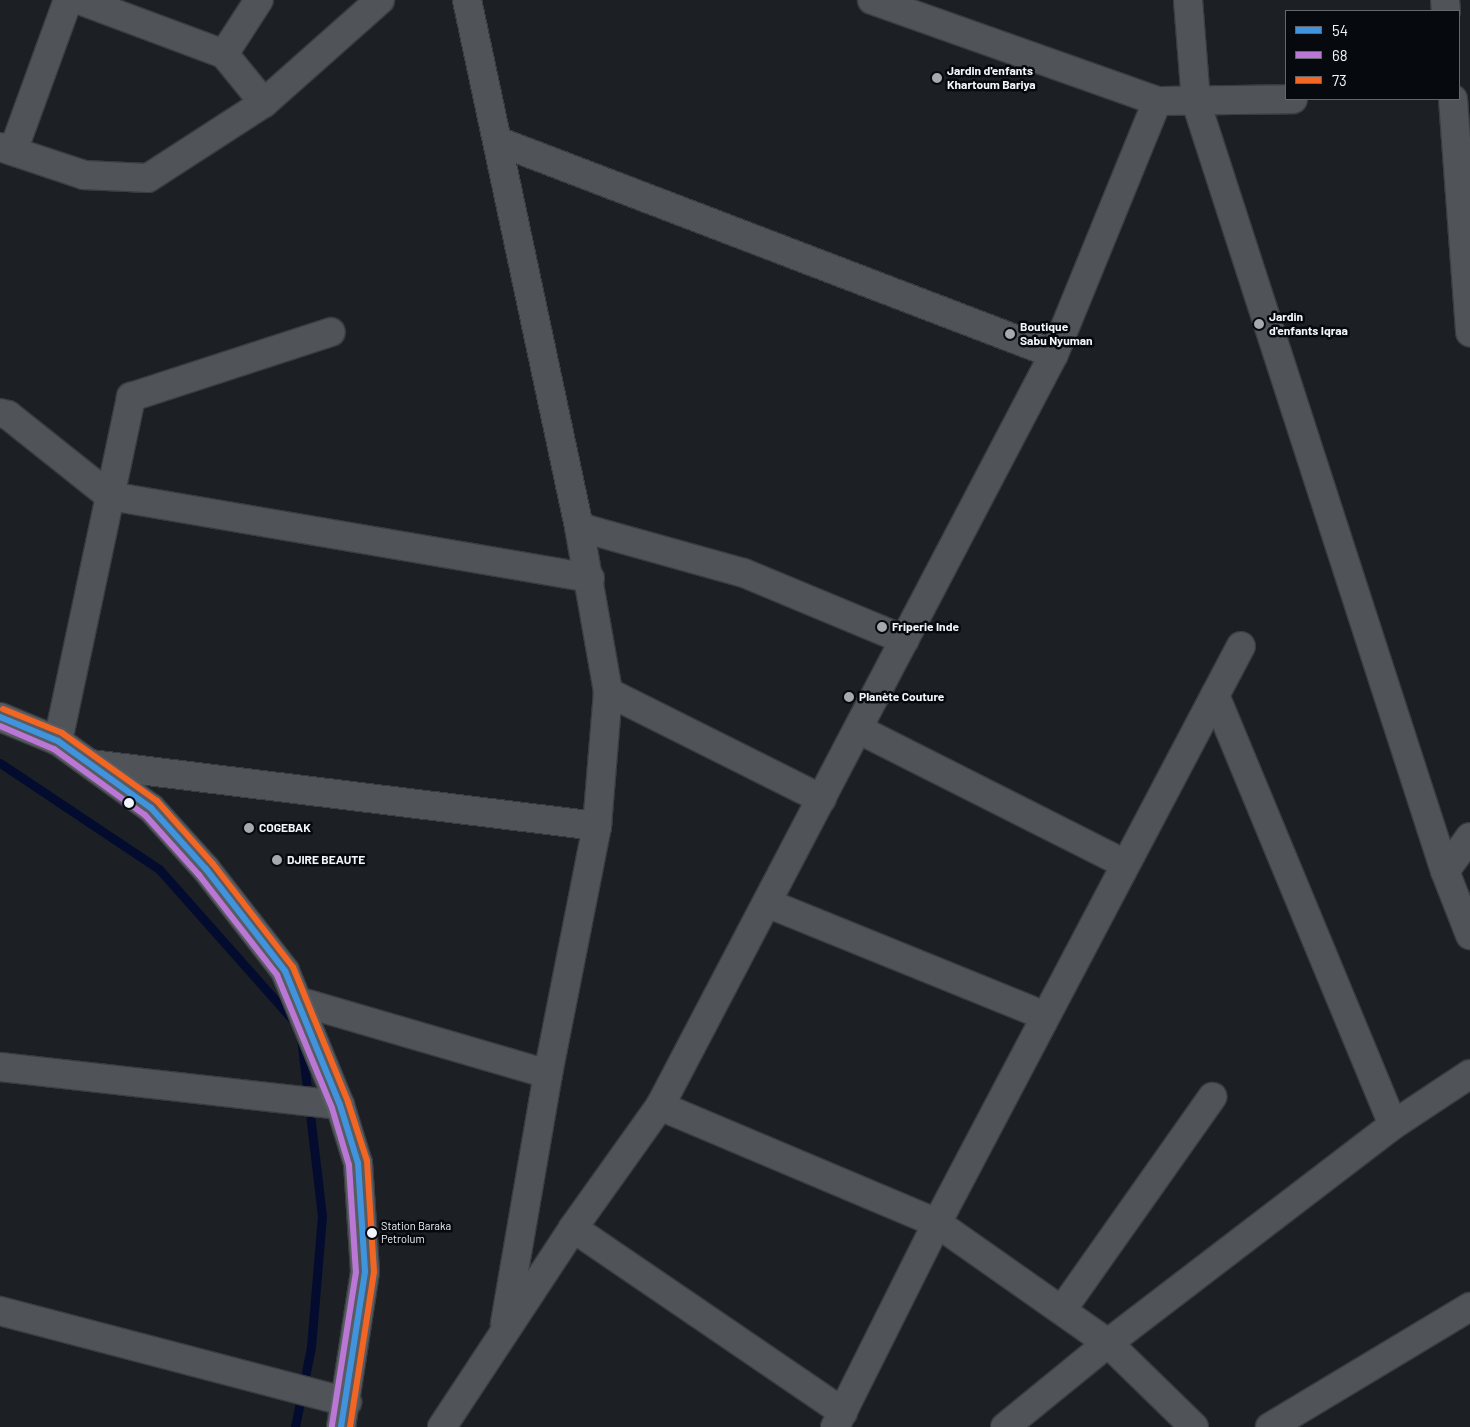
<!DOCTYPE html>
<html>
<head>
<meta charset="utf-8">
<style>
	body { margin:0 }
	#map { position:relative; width:1470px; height:1427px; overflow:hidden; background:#1c2024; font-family:Barlow,sans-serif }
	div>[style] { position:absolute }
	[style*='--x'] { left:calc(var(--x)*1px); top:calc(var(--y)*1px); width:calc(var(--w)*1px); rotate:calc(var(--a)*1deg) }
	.stream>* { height:9px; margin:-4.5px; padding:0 4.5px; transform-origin:4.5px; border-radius:4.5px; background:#030c2f }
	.roads { filter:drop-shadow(1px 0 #393c40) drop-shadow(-1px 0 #393c40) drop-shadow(0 1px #393c40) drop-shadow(0 -1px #393c40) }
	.minor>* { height:28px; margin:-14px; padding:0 14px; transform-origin:14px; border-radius:14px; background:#505357 }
	.secondary>* { height:28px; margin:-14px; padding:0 14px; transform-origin:14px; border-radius:14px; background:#585c62 }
	.bus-1>* { height:6px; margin:-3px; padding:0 3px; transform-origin:3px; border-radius:3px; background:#4094de }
	.bus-2>* { height:6px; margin:-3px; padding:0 3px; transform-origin:3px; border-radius:3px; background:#ba77d6 }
	.bus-3>* { height:6px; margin:-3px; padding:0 3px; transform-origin:3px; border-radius:3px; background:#f26522 }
	.dots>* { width:14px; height:14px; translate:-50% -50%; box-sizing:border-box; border:2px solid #06090d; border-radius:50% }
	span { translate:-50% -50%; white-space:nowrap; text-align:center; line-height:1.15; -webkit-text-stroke:5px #06090d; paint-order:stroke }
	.bus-label { font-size:11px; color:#f1f5fc }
	.left { translate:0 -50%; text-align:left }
	.poi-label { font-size:12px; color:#f1f5fc; font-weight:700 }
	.legend { position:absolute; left:1285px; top:10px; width:175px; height:90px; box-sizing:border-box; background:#06090d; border:1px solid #64676d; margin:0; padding:6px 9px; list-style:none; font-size:15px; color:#f1f5fc }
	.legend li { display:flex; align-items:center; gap:10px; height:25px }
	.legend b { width:25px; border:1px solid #64676d }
</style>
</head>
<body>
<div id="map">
	<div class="stream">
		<div style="--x:0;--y:763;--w:191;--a:33.7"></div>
		<div style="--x:159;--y:869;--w:205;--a:48.4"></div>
		<div style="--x:295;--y:1427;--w:82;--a:-78.7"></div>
		<div style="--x:311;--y:1347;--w:131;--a:-85.2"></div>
		<div style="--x:322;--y:1216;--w:179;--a:-96.7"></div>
	</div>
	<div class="roads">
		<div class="minor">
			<div style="--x:79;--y:0;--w:155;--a:20.4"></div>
			<div style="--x:224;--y:54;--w:63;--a:50.8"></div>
			<div style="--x:467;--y:0;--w:539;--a:78"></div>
			<div style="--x:579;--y:527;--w:168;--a:80"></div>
			<div style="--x:608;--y:692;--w:134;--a:94.7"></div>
			<div style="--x:597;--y:826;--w:253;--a:101.2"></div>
			<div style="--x:548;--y:1074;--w:253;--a:99.8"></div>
			<div style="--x:872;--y:0;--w:302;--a:19.5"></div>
			<div style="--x:1157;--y:101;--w:136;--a:-0.8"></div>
			<div style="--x:1188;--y:0;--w:102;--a:85.5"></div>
			<div style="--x:1196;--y:102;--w:808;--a:72.06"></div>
			<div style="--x:1445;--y:871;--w:69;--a:68.7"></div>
			<div style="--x:1445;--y:0;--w:11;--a:85"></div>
			<div style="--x:224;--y:54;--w:64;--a:-57.1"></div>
			<div style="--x:1453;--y:99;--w:234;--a:85.8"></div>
			<div style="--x:500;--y:142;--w:593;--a:20.94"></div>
			<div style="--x:0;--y:147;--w:89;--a:18.4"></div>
			<div style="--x:84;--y:175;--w:64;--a:2.7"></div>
			<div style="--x:148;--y:178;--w:138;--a:-32.9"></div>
			<div style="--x:264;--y:103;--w:155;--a:-41.6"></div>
			<div style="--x:13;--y:151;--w:161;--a:-70"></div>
			<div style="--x:0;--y:413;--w:8;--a:14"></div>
			<div style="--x:8;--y:415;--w:130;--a:38.5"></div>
			<div style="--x:110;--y:496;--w:487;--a:9.7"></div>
			<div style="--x:579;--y:527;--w:171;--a:15.6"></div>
			<div style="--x:744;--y:573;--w:174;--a:22.6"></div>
			<div style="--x:608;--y:692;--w:239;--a:26.6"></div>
			<div style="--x:1215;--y:695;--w:465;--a:67.5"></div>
			<div style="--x:858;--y:729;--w:299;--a:26.8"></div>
			<div style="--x:58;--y:741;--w:352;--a:-78"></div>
			<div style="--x:131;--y:397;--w:210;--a:-18"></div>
			<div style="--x:91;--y:764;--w:510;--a:6.99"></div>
			<div style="--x:1445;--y:871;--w:42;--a:-53.7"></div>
			<div style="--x:767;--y:903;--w:300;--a:22.1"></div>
			<div style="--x:298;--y:1001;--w:260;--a:16.3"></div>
			<div style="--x:0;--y:1067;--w:342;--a:6.4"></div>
			<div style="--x:660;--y:1106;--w:301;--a:22.9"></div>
			<div style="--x:937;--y:1223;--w:209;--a:35.1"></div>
			<div style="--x:1108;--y:1343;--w:120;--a:44.3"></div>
			<div style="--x:573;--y:1228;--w:327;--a:34.3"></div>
			<div style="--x:1062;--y:1310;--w:261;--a:-54.8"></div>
			<div style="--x:0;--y:1311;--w:359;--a:14.7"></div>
			<div style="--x:442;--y:1427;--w:238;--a:-56.6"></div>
			<div style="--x:573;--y:1228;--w:150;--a:-54.5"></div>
			<div style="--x:660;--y:1106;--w:849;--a:-62.35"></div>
			<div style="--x:1054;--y:354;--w:273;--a:-67.8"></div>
			<div style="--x:835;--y:1427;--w:228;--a:-63.4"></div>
			<div style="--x:937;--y:1223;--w:652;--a:-62.22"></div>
			<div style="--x:1005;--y:1427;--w:133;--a:-39.2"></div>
			<div style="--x:1108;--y:1343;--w:359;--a:-37.4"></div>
			<div style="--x:1393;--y:1125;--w:92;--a:-33.5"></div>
			<div style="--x:1270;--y:1427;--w:233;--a:-31"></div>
		</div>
		<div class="secondary">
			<div style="--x:0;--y:717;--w:63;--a:22.5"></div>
			<div style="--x:58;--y:741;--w:115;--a:35.8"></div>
			<div style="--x:151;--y:808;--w:82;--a:48"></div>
			<div style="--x:206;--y:869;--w:129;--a:52.2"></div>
			<div style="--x:285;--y:971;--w:145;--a:67.7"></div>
			<div style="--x:340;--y:1105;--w:61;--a:72.8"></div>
			<div style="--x:358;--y:1163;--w:109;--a:86.3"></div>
			<div style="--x:365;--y:1272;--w:157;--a:98.8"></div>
		</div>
	</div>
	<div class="bus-1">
		<div style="--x:0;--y:717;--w:63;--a:22.5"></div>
		<div style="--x:58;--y:741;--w:115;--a:35.8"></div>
		<div style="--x:151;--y:808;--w:82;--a:48"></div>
		<div style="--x:206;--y:869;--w:129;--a:52.2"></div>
		<div style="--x:285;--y:971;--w:145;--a:67.7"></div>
		<div style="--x:340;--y:1105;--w:61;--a:72.8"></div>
		<div style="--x:358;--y:1163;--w:109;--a:86.3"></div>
		<div style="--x:365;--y:1272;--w:157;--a:98.8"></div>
	</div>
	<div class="bus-2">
		<div style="--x:0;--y:726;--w:59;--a:23.1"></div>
		<div style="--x:54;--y:749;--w:112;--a:36"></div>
		<div style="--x:145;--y:815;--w:81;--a:48"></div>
		<div style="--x:199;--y:875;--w:127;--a:52"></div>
		<div style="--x:277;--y:975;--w:144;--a:67.5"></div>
		<div style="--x:332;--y:1108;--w:59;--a:73.4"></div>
		<div style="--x:349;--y:1165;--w:107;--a:86.3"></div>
		<div style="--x:356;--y:1272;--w:156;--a:98.9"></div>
	</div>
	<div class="bus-3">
		<div style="--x:3;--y:709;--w:64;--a:22.1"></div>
		<div style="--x:62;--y:733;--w:117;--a:35.6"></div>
		<div style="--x:157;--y:801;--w:84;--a:48.4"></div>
		<div style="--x:213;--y:864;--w:130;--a:52.2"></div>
		<div style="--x:293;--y:967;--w:146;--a:67.8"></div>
		<div style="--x:348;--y:1102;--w:62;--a:72.1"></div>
		<div style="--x:367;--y:1161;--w:111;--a:86.4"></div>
		<div style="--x:374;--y:1272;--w:157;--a:98.8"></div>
	</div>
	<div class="dots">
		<div style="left:937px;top:78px;background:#a6aab0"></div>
		<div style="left:1259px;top:324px;background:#a6aab0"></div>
		<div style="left:1010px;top:334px;background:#a6aab0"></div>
		<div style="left:882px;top:627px;background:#a6aab0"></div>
		<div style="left:849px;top:697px;background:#a6aab0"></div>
		<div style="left:129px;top:803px;background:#f1f5fc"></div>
		<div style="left:249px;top:828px;background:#a6aab0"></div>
		<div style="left:277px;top:860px;background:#a6aab0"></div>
		<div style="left:372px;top:1233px;background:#f1f5fc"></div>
	</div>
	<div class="bus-label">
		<span class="left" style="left:381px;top:1233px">Station Baraka<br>Petrolum</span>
	</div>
	<div class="poi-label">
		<span class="left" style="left:947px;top:78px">Jardin d'enfants<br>Khartoum Bariya</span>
		<span class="left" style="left:1269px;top:324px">Jardin<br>d'enfants Iqraa</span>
		<span class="left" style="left:1020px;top:334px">Boutique<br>Sabu Nyuman</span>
		<span class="left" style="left:892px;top:627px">Friperie Inde</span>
		<span class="left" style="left:859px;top:697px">Planète Couture</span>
		<span class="left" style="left:259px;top:828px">COGEBAK</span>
		<span class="left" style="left:287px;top:860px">DJIRE BEAUTE</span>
	</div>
	<ul class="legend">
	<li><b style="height:6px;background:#4094de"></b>54</li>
	<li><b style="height:6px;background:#ba77d6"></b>68</li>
	<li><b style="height:6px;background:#f26522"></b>73</li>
	</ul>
</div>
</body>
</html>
